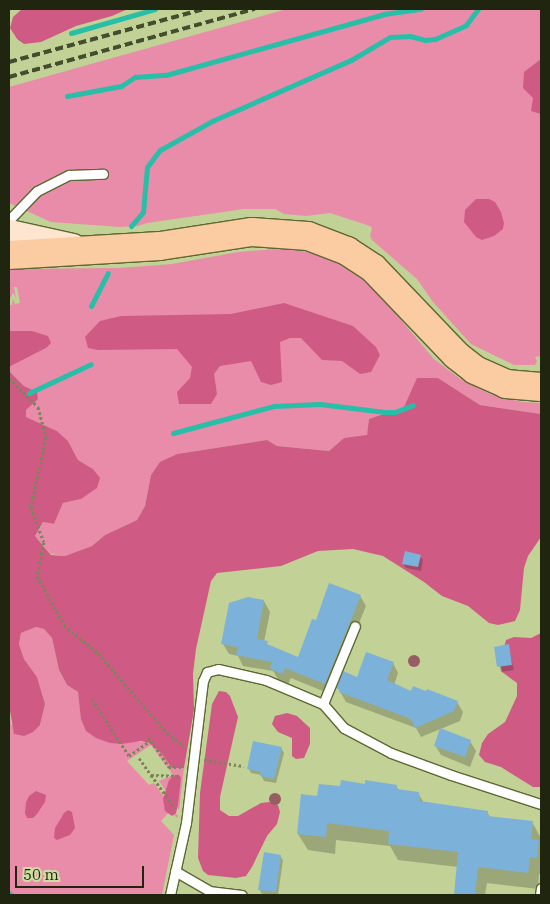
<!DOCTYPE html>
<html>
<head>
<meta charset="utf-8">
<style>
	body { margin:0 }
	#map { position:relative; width:550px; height:904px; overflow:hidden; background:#c2d196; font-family:"IBM Plex Serif",serif }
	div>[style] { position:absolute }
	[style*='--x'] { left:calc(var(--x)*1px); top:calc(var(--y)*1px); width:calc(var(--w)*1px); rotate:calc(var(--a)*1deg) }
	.green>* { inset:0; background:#e98ca9 }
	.forest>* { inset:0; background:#cf5b84 }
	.shadow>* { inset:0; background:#0003 }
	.stream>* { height:5px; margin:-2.5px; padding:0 2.5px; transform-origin:2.5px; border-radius:2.5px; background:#29bea8 }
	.building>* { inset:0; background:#7cb2d9 }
	.path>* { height:3px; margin-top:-1.5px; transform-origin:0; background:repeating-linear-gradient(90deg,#7a855a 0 2.5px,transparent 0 5px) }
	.roads { filter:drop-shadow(1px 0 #5c6831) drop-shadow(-1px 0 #5c6831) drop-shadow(0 1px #5c6831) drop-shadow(0 -1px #5c6831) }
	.lane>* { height:9px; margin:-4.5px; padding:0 4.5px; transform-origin:4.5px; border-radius:4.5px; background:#fff }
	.secondary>* { height:25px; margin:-12.5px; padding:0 12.5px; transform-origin:12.5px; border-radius:12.5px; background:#fde5d0 }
	.primary>* { height:28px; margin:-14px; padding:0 14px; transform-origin:14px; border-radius:14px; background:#fbcba1 }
	.rail>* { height:4px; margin-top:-2px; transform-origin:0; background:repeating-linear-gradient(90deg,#444d2d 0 8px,transparent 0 12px) }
	.trees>* { width:12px; height:12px; margin:-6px; border-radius:50%; background:#965e63 }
	span { translate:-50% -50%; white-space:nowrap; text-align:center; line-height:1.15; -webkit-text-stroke:4.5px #cedea3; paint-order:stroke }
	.frame { position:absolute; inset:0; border:10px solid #1f250e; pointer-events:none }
	.scale { position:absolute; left:15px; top:866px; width:129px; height:22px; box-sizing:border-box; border:2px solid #1f250e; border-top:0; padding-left:6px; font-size:15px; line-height:18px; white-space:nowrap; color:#1f250e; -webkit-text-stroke:4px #cedea3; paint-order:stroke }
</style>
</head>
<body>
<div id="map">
	<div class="green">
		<div style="clip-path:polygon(287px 9px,541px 9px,541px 356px,535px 357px,537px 361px,535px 365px,514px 365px,471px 344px,433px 302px,417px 279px,372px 240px,370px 236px,372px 228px,370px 226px,330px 213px,306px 216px,284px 214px,275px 209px,244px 209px,147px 223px,138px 226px,120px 227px,51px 222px,9px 203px,9px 87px)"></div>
		<div style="clip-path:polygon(276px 249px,303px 251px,335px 261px,355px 272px,385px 301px,434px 359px,459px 378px,490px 394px,522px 402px,541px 403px,541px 414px,480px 405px,438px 378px,404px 407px,369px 419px,367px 436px,344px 438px,329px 451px,277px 446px,267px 440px,177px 454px,161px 462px,151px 475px,145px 506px,137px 520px,105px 535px,92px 546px,65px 556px,51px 554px,35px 536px,43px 522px,54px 524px,63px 503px,81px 499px,93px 469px,78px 460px,68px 441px,57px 431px,26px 417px,26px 410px,37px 399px,37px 392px,24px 386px,10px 372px,9px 367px,46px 348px,32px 331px,9px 331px,9px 305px,12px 305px,13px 299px,15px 304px,20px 303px,17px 287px,14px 287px,16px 298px,13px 293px,10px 299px,9px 269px,119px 268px,172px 264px,238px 252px)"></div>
		<div style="clip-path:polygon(36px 627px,44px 629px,52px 638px,59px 670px,67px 685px,78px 692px,80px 702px,122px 744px,135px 741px,149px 743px,161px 753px,172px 768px,184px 768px,179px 810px,159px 781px,173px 775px,151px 745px,127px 761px,149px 785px,154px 783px,178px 816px,177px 818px,170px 811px,161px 821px,174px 835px,162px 895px,9px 895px,9px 705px,11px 725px,40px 725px,45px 704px,37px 677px,24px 659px,19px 644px,21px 633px)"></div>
	</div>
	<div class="forest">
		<div style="clip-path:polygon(22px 9px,128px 9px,112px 16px,76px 26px,41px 42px,24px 44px,17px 39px,10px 28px,13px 17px)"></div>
		<div style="clip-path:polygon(541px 59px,541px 114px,531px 111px,533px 98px,523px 88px,524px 72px)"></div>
		<div style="clip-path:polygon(476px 199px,489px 199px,495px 202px,501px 212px,504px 223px,503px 229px,494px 236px,482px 240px,476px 237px,464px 222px,465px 210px)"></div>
		<div style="clip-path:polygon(284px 303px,353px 326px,376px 347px,380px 355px,371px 372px,360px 374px,342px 361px,322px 360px,301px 338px,290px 338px,280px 342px,282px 382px,271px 385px,261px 382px,251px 361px,220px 366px,214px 374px,217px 394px,211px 404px,179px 404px,177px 392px,190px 378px,192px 367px,177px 349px,98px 350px,88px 348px,85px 337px,100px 321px,121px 316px,231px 314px)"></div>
		<div style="clip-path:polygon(9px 331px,32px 331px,48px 336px,51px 343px,46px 348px,9px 367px,10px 372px,24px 386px,37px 392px,38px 399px,26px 410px,26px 417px,57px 431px,68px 441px,78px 460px,93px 469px,100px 478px,97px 488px,81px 499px,63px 503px,54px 524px,43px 522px,35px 536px,51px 555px,65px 556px,92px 546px,105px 535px,137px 520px,145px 506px,151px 475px,160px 462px,177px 454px,267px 440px,277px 446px,329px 451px,344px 438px,367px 435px,369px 419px,404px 407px,417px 378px,438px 378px,480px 405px,541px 414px,541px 537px,528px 556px,524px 568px,520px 610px,515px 621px,498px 625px,489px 623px,468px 606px,442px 596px,424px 582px,383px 556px,353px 549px,318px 551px,281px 566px,217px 573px,211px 581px,196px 649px,193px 674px,194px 710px,184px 768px,172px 768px,161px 753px,149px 743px,141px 741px,122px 744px,110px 743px,96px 738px,86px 731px,81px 719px,78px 692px,67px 685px,59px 670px,52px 638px,44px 629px,36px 627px,21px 633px,19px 644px,24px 659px,37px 677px,45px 704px,40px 725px,33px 732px,24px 736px,14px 734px,9px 705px)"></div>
		<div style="clip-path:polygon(541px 633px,541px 787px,533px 787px,501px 767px,485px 762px,479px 755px,482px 743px,488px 734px,505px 722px,517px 696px,517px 683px,502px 672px,500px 662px,506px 640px,514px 637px,531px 638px)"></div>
		<div style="clip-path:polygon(219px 691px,226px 692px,230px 696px,238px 717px,220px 797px,220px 810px,229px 816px,238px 816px,261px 803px,269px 802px,278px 805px,280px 812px,277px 824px,267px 836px,252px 867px,246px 876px,236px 878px,208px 875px,203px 871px,198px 858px,200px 793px,212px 704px)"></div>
		<div style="clip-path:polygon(287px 713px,297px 716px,310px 728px,310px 744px,304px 758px,296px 759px,292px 756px,292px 738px,278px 732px,272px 724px,275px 716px)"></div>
		<div style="clip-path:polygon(179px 775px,181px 778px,178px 805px,176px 813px,172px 816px,165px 811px,163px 799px,169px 780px,175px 775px)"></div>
		<div style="clip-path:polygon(36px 791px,46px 795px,45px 802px,37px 814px,33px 818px,27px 818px,25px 813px,26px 802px,29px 796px)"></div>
		<div style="clip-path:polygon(68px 810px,72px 812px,75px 828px,70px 835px,57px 840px,54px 838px,55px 828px,64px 813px)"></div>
	</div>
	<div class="shadow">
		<div style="clip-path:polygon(420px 556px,423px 560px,421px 571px,406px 568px,403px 564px)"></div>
		<div style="clip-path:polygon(360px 596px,366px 606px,330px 694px,291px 678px,288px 684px,278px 679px,273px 671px,243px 666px,238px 656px,229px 654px,223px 644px,264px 601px,270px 612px,264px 642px,269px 647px,299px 658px,316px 622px)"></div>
		<div style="clip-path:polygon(508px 646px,514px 670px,501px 672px,495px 648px)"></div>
		<div style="clip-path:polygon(393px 663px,398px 673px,394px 685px,412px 692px,457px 702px,463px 712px,460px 721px,421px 737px,416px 728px,346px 702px,338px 688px)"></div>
		<div style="clip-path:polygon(470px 741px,476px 751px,470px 767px,441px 755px,435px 745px)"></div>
		<div style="clip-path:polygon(281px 748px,284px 753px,276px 783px,264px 781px,261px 775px,251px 773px,249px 769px)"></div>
		<div style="clip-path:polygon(366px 785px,396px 786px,399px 790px,418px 793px,424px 803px,487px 812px,490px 817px,532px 822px,541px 838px,541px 874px,539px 874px,538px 889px,487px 883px,485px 895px,455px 895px,458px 867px,398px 860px,390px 846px,336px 840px,335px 854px,308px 850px,298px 834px,319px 798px,341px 787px)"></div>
		<div style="clip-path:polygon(280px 856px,283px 860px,278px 895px,262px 894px,259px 889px)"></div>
	</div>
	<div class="stream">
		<div style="--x:71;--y:33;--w:87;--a:-15.9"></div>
		<div style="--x:67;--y:96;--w:55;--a:-10.5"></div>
		<div style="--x:121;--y:86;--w:17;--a:-33"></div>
		<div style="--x:135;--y:77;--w:31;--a:-4"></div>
		<div style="--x:166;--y:75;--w:226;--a:-15.6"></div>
		<div style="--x:384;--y:14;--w:37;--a:-8"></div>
		<div style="--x:131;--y:226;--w:18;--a:-49"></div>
		<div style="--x:143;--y:212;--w:45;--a:-84.9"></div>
		<div style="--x:147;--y:167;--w:21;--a:-53"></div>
		<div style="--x:160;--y:150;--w:60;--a:-29.1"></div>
		<div style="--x:212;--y:121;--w:152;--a:-23.7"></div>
		<div style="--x:351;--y:60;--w:45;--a:-30.5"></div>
		<div style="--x:390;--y:37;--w:20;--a:-3"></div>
		<div style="--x:410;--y:36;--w:16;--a:15"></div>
		<div style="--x:425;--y:40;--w:10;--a:-6"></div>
		<div style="--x:435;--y:39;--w:34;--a:-24"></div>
		<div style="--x:466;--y:25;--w:20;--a:-53"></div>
		<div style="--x:91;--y:306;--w:37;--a:-63"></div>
		<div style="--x:29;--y:393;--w:68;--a:-25.1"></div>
		<div style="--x:173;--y:433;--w:105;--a:-15"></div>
		<div style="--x:274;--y:406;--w:46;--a:-2.5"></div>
		<div style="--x:320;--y:404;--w:65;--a:7"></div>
		<div style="--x:385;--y:412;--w:10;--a:0"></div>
		<div style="--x:395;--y:412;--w:19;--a:-21"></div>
		<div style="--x:9;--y:893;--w:3;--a:45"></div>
	</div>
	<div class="building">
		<div style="clip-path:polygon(405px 551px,421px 555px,418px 567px,402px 564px)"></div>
		<div style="clip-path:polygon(329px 583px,361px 595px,325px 684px,285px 668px,283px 674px,270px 669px,272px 662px,236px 655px,238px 647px,221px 644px,229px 603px,248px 597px,264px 600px,257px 639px,268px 641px,267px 644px,298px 657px,312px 619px,316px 620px)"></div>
		<div style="clip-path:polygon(509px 644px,512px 665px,497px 667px,494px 647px)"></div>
		<div style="clip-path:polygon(366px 652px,394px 662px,387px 680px,411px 691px,413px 686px,426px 691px,427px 689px,458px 701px,454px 711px,415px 728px,411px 719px,339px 692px,340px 690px,336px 688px,343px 671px,357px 677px)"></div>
		<div style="clip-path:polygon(440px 728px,471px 740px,465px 757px,434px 746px)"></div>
		<div style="clip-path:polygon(253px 741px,282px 747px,274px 779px,260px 776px,261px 772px,247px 769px)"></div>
		<div style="clip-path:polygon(341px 780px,365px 784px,365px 780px,397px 785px,397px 789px,419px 792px,420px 801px,488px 811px,488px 816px,533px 821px,531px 839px,539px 840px,537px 858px,530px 857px,528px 873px,478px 867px,475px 895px,454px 895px,458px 852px,388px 844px,389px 831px,327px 823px,326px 837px,297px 834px,301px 794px,317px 796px,319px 784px,340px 786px)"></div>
		<div style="clip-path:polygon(264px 852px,281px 855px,276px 892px,258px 890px)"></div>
	</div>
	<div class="path">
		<div style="--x:9;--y:378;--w:41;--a:45"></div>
		<div style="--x:38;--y:407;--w:31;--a:75"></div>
		<div style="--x:46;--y:437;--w:72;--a:102.1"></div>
		<div style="--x:31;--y:507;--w:37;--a:70"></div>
		<div style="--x:44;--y:542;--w:35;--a:102"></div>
		<div style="--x:37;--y:576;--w:56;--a:61.1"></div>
		<div style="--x:64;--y:625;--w:44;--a:39.5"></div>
		<div style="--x:98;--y:653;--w:106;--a:49.2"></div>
		<div style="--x:167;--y:733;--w:21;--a:37"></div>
		<div style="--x:92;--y:699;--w:68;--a:57"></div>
		<div style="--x:129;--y:756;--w:26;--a:-36"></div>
		<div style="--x:148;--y:737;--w:37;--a:55"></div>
		<div style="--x:169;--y:767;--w:13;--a:0"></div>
		<div style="--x:139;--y:758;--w:21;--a:55"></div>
		<div style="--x:151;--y:775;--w:30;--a:2"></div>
		<div style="--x:204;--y:760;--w:40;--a:8.5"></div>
		<div style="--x:151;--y:775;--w:41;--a:54"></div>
	</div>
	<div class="roads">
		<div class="lane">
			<div style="--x:9;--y:220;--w:40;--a:-46"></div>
			<div style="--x:37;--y:191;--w:36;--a:-27"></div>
			<div style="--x:69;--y:175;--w:34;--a:-2"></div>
			<div style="--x:323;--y:704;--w:84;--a:-67.7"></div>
			<div style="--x:175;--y:871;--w:39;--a:30"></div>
			<div style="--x:209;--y:891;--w:33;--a:7"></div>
			<div style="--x:170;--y:895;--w:74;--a:-77.5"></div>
			<div style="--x:186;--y:823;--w:143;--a:-83.2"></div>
			<div style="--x:203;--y:681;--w:10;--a:-66"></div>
			<div style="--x:207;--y:672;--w:11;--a:-15"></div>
			<div style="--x:218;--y:669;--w:49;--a:12.9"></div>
			<div style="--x:266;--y:680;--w:62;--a:22.8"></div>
			<div style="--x:323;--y:704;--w:32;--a:49"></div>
			<div style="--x:344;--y:728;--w:53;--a:28"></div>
			<div style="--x:391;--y:753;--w:64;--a:20.1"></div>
			<div style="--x:451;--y:775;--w:95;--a:17.9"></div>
			<div style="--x:540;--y:895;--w:7;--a:-82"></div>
		</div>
		<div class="secondary">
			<div style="--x:9;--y:232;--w:65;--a:12.5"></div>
		</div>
		<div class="primary">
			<div style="--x:9;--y:255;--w:151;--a:-3.4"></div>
			<div style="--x:160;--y:246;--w:93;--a:-8.7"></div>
			<div style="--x:252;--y:232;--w:56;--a:4.1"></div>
			<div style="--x:308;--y:236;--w:42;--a:21"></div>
			<div style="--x:347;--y:251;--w:31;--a:33"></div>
			<div style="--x:373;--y:268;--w:120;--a:46.3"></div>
			<div style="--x:456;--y:355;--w:24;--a:38"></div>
			<div style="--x:475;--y:370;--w:34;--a:24"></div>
			<div style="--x:506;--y:384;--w:35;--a:5"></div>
		</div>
	</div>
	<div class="rail">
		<div style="--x:9;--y:62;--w:202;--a:-15.2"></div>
		<div style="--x:9;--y:77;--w:255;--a:-15.5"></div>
	</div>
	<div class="trees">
		<div style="left:414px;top:661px"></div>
		<div style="left:275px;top:799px"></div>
	</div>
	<div class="frame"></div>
	<div class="scale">50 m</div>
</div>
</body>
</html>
